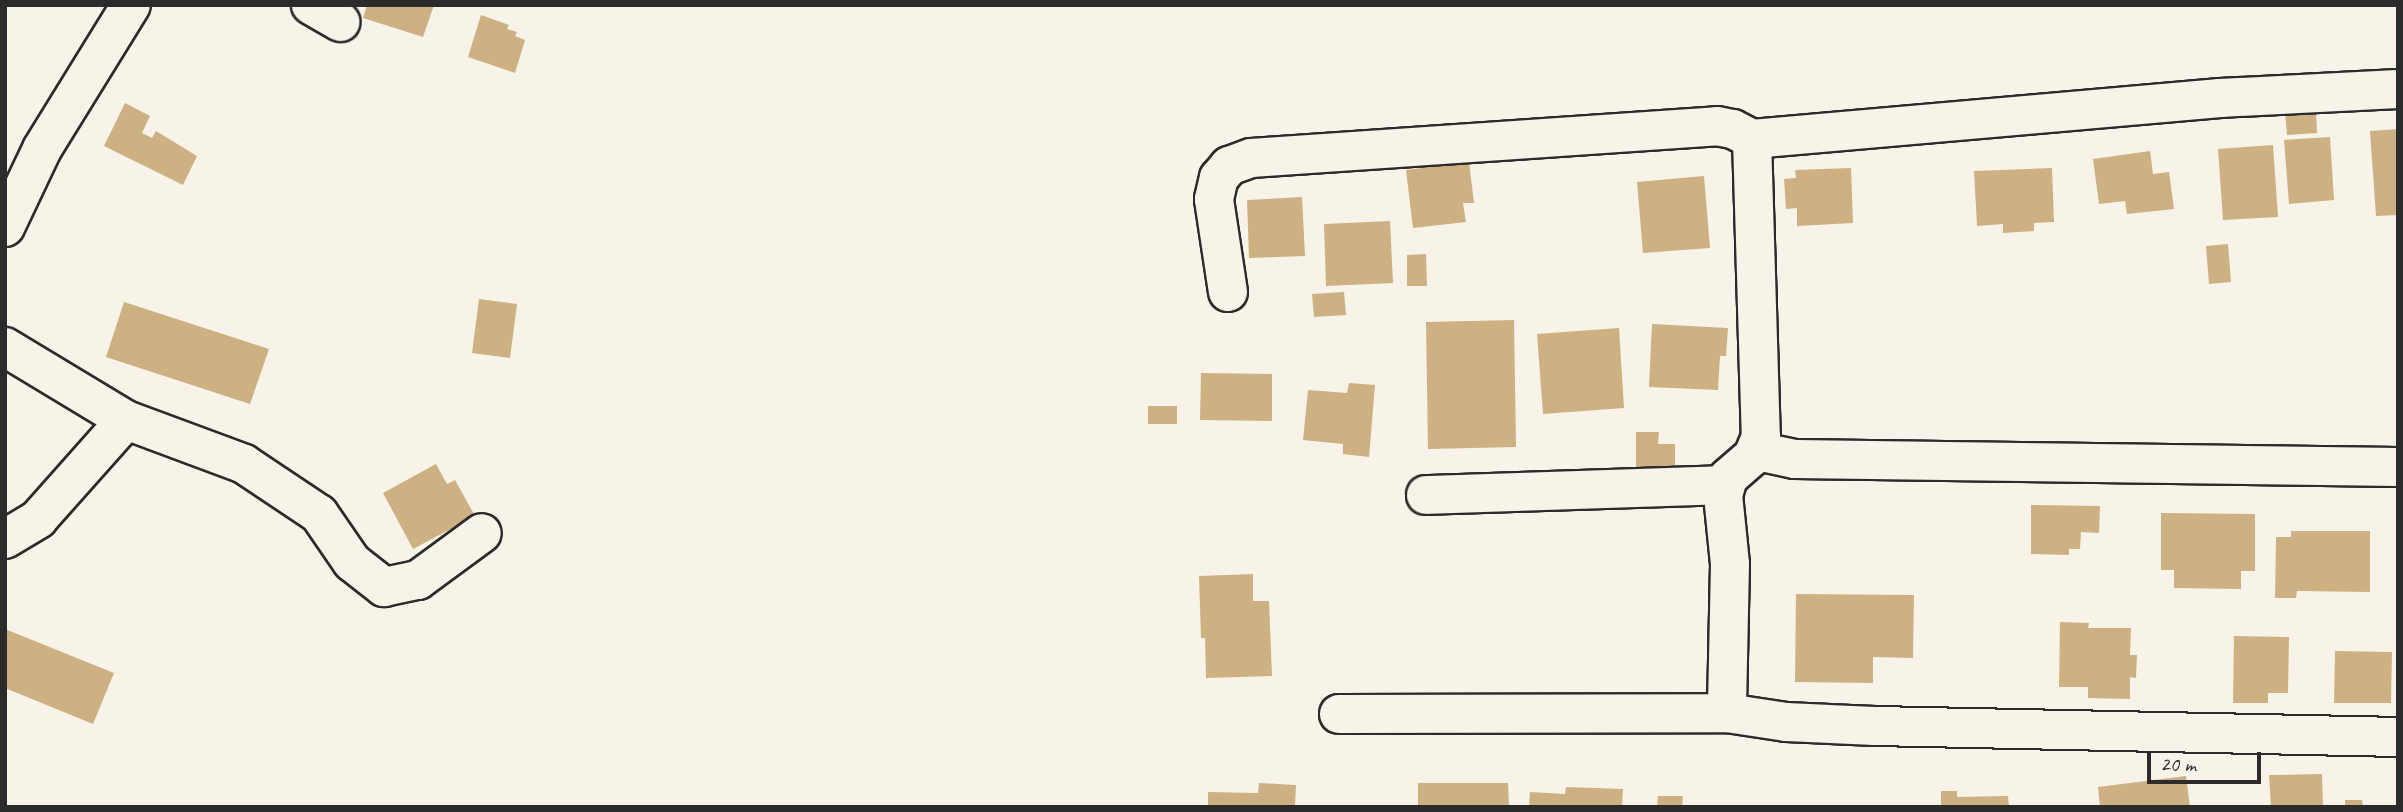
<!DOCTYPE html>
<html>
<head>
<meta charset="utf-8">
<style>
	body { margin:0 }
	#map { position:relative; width:2403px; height:812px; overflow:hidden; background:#f7f3e8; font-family:Caveat,sans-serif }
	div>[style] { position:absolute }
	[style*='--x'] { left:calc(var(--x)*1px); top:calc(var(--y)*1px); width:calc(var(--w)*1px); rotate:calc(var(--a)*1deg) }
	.building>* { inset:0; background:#cdb182 }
	.roads { filter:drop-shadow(2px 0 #2b2b2b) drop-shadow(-2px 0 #2b2b2b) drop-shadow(0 2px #2b2b2b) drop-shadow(0 -2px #2b2b2b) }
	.minor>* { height:38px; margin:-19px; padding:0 19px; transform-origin:19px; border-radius:19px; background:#f7f3e8 }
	span { translate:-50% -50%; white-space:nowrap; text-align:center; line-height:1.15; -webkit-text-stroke:7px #f7f3e8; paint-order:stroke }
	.frame { position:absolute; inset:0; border:7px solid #2b2b2b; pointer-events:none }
	.scale { position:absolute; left:2147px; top:752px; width:114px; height:32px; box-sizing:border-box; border:4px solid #2b2b2b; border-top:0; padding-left:9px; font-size:21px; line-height:24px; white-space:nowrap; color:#2b2b2b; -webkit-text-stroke:5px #f7f3e8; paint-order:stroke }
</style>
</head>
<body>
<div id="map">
	<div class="building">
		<div style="clip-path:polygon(367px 5px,434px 5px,423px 37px,363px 18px)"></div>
		<div style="clip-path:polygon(481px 15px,509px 25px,507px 29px,517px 32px,515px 36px,525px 40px,515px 73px,468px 57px)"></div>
		<div style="clip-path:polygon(125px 103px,150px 116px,142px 133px,152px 138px,156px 131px,197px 156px,183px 185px,104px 146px)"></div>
		<div style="clip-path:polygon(2316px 110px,2317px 133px,2287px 135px,2285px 112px)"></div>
		<div style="clip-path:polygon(2398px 129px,2398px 215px,2376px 216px,2370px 131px)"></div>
		<div style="clip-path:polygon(2330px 137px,2334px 200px,2289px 204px,2284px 140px)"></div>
		<div style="clip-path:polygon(2273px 145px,2278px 217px,2223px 220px,2218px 149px)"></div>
		<div style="clip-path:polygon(2150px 151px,2153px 174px,2169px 172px,2174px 209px,2127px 214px,2125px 201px,2099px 204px,2093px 159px)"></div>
		<div style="clip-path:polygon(1469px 162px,1474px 203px,1463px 203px,1466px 222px,1413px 228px,1406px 170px)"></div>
		<div style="clip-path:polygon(1851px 168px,1853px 223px,1797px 226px,1797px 208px,1786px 209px,1784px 179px,1796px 178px,1795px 170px)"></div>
		<div style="clip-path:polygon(2052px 168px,2054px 222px,2034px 223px,2034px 231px,2003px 233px,2003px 224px,1977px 226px,1974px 171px)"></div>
		<div style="clip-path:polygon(1704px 176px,1710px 248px,1643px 253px,1637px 182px)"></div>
		<div style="clip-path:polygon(1302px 197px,1305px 256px,1249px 258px,1247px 200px)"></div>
		<div style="clip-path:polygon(1390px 221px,1393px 283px,1326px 286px,1324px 224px)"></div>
		<div style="clip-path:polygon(2228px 244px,2231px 282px,2209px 284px,2206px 246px)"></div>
		<div style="clip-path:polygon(1426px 254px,1427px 286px,1407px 286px,1407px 255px)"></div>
		<div style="clip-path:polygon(1344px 292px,1346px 315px,1314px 317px,1312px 294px)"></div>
		<div style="clip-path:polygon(479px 299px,517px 304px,510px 358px,472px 353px)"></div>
		<div style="clip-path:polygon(124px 302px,269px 349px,250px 404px,106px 357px)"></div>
		<div style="clip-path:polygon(1514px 320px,1516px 447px,1428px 449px,1426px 322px)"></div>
		<div style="clip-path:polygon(1652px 324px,1728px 328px,1726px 356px,1720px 356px,1718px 390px,1649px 387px)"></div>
		<div style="clip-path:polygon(1619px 328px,1624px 408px,1543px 414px,1537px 334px)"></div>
		<div style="clip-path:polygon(1201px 373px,1272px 374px,1272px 421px,1200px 420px)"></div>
		<div style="clip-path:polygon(1349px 383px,1375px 385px,1369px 457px,1343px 454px,1343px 444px,1303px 440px,1308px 390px,1347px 393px)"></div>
		<div style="clip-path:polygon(1148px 406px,1177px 406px,1177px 424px,1148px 424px)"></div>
		<div style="clip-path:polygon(1636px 432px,1659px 432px,1658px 444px,1675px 444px,1675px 478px,1636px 477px)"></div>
		<div style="clip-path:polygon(436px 464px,447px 484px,455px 480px,475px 516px,413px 549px,383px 493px)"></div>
		<div style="clip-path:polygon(2031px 505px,2100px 506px,2099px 533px,2081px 532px,2080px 549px,2069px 549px,2069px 555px,2031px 554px)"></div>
		<div style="clip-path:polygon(2161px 513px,2255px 514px,2255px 571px,2241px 571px,2241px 589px,2174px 588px,2174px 570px,2161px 570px)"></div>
		<div style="clip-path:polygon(2291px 531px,2370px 531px,2370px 592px,2297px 591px,2296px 598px,2275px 598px,2276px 537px,2291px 537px)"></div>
		<div style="clip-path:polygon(1253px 574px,1253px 601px,1269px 601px,1272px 676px,1206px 678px,1205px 638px,1201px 638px,1199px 576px)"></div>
		<div style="clip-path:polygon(1796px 594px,1914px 595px,1913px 658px,1873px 657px,1873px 683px,1795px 682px)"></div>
		<div style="clip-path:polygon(2060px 622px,2089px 623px,2088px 628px,2131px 628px,2130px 655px,2137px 655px,2136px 678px,2130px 677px,2130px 699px,2088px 698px,2088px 687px,2059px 687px)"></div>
		<div style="clip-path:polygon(5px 629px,114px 673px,93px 724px,5px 688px)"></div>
		<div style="clip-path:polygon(2234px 636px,2289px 637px,2288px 693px,2268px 693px,2268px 703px,2233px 703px)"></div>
		<div style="clip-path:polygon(2335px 651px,2392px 652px,2391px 703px,2334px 703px)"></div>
		<div style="clip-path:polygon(2322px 774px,2323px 807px,2271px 807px,2269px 775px)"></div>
		<div style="clip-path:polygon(2186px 776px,2190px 807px,2100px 807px,2098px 787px)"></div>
		<div style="clip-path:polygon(1259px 783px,1296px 785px,1295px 807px,1208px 807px,1208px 792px,1258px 793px)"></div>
		<div style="clip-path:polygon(1418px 783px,1508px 783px,1509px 807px,1418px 807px)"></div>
		<div style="clip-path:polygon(1566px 787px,1623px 789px,1622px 807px,1529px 807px,1530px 792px,1565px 794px)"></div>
		<div style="clip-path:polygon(1941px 791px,1957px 791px,1957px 797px,2008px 796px,2009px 807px,1941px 807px)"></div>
		<div style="clip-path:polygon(1658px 796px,1683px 796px,1682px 807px,1657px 807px)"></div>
		<div style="clip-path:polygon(2345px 800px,2362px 800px,2363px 807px,2345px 807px)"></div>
	</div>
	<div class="roads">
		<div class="minor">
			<div style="--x:311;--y:5;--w:34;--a:30"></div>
			<div style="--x:1752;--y:139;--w:470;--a:-5"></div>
			<div style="--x:2220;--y:98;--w:178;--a:-2.9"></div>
			<div style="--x:5;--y:227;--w:86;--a:-64.6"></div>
			<div style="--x:42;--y:149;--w:169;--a:-58.3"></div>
			<div style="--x:1228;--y:292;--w:94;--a:-98.6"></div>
			<div style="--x:1214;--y:199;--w:22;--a:-77"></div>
			<div style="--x:1219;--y:178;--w:16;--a:-50"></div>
			<div style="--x:1229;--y:166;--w:23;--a:-20"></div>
			<div style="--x:1251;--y:158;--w:467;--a:-3.9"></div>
			<div style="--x:1717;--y:126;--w:16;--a:11"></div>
			<div style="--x:1733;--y:129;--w:21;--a:28"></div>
			<div style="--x:1752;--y:139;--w:298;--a:88.3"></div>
			<div style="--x:1761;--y:437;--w:21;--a:113"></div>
			<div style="--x:1753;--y:456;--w:33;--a:139"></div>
			<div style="--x:1728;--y:478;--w:18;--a:106"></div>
			<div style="--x:1723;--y:495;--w:69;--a:84.2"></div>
			<div style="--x:1730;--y:564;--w:149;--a:91.2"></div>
			<div style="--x:5;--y:347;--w:141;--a:31.1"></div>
			<div style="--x:1757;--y:451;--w:39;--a:12"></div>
			<div style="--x:1795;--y:459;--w:603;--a:0.76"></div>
			<div style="--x:1426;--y:495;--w:298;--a:-1.9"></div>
			<div style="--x:5;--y:539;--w:39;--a:-31"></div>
			<div style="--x:38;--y:519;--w:132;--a:-48.4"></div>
			<div style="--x:126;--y:420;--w:126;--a:20.4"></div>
			<div style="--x:244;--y:464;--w:90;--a:33.7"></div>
			<div style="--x:319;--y:514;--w:58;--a:55.5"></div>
			<div style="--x:352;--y:562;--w:41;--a:38"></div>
			<div style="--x:384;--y:587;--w:35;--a:-12"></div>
			<div style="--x:418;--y:580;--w:79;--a:-36.3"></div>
			<div style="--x:1339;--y:714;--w:388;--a:-0.1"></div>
			<div style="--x:1727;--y:713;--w:60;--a:8.7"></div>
			<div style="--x:1786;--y:722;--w:89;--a:2.6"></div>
			<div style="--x:1875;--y:726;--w:523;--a:1.2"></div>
		</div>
	</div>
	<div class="frame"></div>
	<div class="scale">20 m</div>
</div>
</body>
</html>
